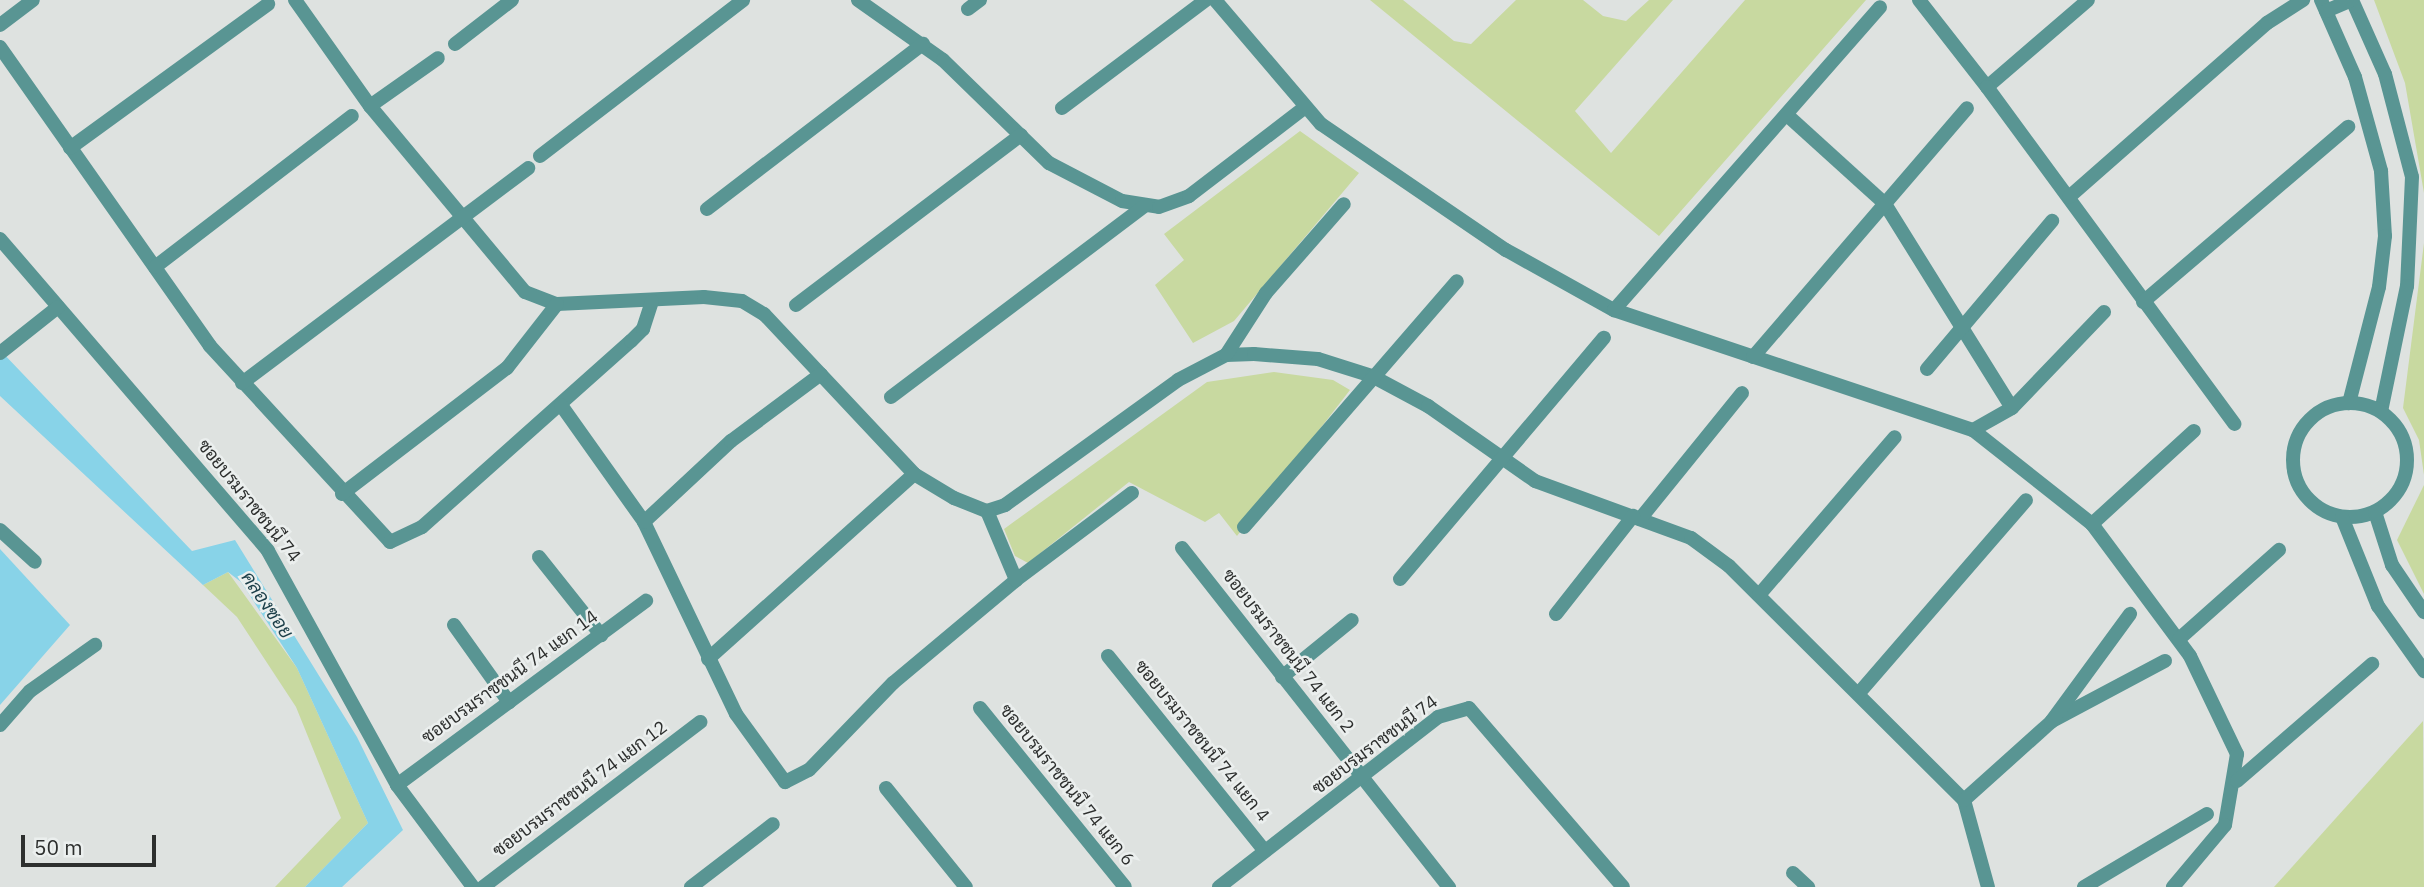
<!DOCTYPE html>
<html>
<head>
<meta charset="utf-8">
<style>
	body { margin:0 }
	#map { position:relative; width:2424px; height:887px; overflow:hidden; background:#dee2e0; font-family:"IBM Plex Sans",Sarabun,sans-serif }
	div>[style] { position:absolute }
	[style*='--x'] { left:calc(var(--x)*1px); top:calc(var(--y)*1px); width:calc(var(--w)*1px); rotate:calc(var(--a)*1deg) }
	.green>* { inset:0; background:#c8d9a0 }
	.water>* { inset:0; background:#88d3e8 }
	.minor>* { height:14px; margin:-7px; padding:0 7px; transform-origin:7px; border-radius:7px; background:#599593 }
	.minor>.ring { margin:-7px; padding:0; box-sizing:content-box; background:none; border:14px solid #599593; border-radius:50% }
	span { translate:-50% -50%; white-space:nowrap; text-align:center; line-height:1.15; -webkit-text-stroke:5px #ebefee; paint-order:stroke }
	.street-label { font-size:18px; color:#2d2f2e }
	.water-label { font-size:19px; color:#1b3e48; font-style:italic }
	.scale { position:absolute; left:21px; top:835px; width:135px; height:32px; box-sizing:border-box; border:4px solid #2d2f2e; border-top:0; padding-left:9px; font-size:21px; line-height:24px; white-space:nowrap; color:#2d2f2e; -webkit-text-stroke:5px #ebefee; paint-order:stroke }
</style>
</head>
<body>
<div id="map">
	<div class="green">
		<div style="clip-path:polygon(1370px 0,1403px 0,1454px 41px,1471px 44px,1516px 0,1583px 0,1603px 16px,1626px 21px,1649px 0,1673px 0,1575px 111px,1611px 153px,1745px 0,1866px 0,1659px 236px)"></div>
		<div style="clip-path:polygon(2374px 0,2424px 0,2424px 193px,2405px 83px)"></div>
		<div style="clip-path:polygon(1300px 131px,1359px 173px,1234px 321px,1193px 343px,1155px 285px,1184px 260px,1164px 234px)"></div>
		<div style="clip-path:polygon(2424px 243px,2424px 475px,2419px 440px,2403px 408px)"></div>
		<div style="clip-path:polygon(1274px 372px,1333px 380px,1350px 390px,1237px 536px,1219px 513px,1205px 522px,1129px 482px,1028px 563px,1015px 556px,1004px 529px,1207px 382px)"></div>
		<div style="clip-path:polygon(2424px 485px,2424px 594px,2397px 540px)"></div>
		<div style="clip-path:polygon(228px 572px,297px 668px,368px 823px,305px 887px,275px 887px,341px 818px,296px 707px,237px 617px,203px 585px)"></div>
		<div style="clip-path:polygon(2423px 721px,2424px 887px,2274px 887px)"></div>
	</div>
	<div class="water">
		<div style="clip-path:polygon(0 350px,192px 551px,235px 540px,357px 737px,403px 830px,342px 887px,305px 887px,368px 823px,297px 668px,241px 582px,228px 572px,203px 585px,0 396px)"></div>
		<div style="clip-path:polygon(0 549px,70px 625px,0 705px)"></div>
	</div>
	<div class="minor">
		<div style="--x:295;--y:0;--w:130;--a:54.7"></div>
		<div style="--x:370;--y:106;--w:242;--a:50.2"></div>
		<div style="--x:525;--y:292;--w:34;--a:21"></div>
		<div style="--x:557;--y:304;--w:147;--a:-2.7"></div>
		<div style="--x:704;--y:297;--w:38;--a:6"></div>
		<div style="--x:742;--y:301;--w:26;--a:31"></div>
		<div style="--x:764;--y:314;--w:219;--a:46.8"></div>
		<div style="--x:914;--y:474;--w:47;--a:31"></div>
		<div style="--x:954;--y:498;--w:35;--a:22"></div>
		<div style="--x:987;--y:511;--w:19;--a:-18"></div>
		<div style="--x:1005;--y:505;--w:213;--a:-35.8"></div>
		<div style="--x:1178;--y:380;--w:54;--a:-27.5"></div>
		<div style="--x:1226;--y:355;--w:28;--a:-2"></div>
		<div style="--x:1254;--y:354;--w:64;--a:4.5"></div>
		<div style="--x:1318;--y:359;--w:57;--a:17.5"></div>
		<div style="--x:1372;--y:376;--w:64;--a:28.2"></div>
		<div style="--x:1428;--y:406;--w:131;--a:35"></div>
		<div style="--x:1535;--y:481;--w:166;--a:20.1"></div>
		<div style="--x:1691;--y:538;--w:47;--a:36.4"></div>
		<div style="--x:1729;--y:566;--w:332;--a:44.9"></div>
		<div style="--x:1964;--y:800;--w:90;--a:74.6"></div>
		<div style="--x:858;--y:0;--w:104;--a:35.2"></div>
		<div style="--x:943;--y:60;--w:148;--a:44.2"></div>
		<div style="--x:1049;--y:163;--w:82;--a:27.5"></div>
		<div style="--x:1122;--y:201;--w:37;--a:9"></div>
		<div style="--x:1159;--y:207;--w:32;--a:-20"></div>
		<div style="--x:1189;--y:196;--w:145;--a:-37.4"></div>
		<div style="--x:1215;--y:0;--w:163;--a:49.5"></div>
		<div style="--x:1321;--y:124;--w:224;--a:34.3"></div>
		<div style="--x:1506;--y:250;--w:124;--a:29.1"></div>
		<div style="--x:1614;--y:310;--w:379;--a:18.5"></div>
		<div style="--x:1973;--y:430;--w:152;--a:38.3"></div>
		<div style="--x:2092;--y:524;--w:164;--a:53.4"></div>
		<div style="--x:2190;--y:656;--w:109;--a:64.4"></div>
		<div style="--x:2237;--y:754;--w:72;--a:99.6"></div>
		<div style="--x:2225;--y:825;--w:81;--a:130"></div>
		<div style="--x:1919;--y:0;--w:110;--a:52"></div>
		<div style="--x:1987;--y:87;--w:133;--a:-40.7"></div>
		<div style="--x:2321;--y:0;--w:84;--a:66.2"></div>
		<div style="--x:2355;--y:77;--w:98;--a:74.5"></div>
		<div style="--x:2381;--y:171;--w:65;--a:86.5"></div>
		<div style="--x:2385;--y:236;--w:51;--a:96.7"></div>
		<div style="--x:2379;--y:287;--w:120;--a:104.5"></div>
		<div style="--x:2352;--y:0;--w:81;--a:66"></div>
		<div style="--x:2385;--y:74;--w:106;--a:75.3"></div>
		<div style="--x:2412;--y:177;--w:109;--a:92.6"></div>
		<div style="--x:2407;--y:286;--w:128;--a:101.7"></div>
		<div style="--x:968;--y:9;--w:15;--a:-37"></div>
		<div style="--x:2326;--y:11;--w:28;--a:-23"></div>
		<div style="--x:0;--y:25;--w:41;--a:-37.1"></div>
		<div style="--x:455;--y:44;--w:72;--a:-37.7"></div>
		<div style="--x:0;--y:47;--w:365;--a:54.9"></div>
		<div style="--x:210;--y:346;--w:266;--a:47.4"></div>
		<div style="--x:390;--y:542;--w:35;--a:-25"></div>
		<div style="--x:422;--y:527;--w:280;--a:-41.7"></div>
		<div style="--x:631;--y:341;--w:17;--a:-45"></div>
		<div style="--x:643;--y:329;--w:29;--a:-72"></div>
		<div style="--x:1987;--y:87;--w:418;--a:53.7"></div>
		<div style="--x:370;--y:106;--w:83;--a:-35.2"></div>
		<div style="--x:1062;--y:108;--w:180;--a:-36.9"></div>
		<div style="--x:1787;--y:115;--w:132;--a:42.2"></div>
		<div style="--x:1885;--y:204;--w:240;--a:58.1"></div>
		<div style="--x:70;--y:148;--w:245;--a:-36"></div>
		<div style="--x:540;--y:156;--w:256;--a:-37.5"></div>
		<div style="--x:2069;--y:197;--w:264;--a:-41.3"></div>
		<div style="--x:2267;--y:23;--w:43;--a:-32.6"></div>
		<div style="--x:707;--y:209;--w:272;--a:-37.4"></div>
		<div style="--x:0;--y:239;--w:411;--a:49.3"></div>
		<div style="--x:268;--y:551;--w:267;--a:61.1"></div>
		<div style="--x:397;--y:785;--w:127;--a:53.3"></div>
		<div style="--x:155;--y:267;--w:248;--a:-37.5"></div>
		<div style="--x:2143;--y:302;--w:270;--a:-40.5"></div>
		<div style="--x:796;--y:305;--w:282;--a:-37.1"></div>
		<div style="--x:1614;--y:310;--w:403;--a:-48.7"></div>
		<div style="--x:0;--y:353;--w:74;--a:-38.4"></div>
		<div style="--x:1226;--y:355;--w:74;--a:-57.2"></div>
		<div style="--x:1266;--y:293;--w:118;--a:-48.8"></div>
		<div style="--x:1753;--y:357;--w:328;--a:-49.3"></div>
		<div style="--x:1927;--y:369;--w:194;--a:-49.8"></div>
		<div style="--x:242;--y:383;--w:358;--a:-36.9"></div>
		<div style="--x:891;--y:397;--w:319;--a:-37"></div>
		<div class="ring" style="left:2293px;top:403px;width:100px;height:100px"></div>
		<div style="--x:561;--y:405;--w:143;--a:54.6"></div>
		<div style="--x:644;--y:522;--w:213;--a:64.4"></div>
		<div style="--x:736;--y:714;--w:84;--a:54.2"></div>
		<div style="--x:785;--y:782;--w:27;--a:-27"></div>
		<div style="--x:809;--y:770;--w:121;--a:-46"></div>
		<div style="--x:893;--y:683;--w:160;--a:-39.9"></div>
		<div style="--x:1016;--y:580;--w:145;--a:-36.9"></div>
		<div style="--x:1973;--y:430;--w:45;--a:-29.4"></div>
		<div style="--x:2012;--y:408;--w:133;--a:-46.2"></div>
		<div style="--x:342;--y:494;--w:208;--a:-37.4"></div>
		<div style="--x:507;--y:368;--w:81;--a:-52"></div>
		<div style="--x:987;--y:511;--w:75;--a:67.2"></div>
		<div style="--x:2375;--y:512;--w:56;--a:72.2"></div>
		<div style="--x:2392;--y:565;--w:57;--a:55.8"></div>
		<div style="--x:2342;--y:517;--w:96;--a:68"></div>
		<div style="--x:2378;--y:606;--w:80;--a:54.7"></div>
		<div style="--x:1640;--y:519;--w:162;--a:-51"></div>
		<div style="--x:644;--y:522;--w:119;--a:-43"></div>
		<div style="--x:731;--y:441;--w:112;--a:-36.7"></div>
		<div style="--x:2092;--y:524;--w:138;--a:-42.4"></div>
		<div style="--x:1244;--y:527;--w:325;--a:-49.1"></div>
		<div style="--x:0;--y:530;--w:47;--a:42.4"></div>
		<div style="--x:1182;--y:548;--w:432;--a:51.8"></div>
		<div style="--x:539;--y:557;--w:100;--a:51.5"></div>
		<div style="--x:1400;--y:579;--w:316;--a:-49.8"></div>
		<div style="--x:1759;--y:595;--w:208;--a:-49.3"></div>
		<div style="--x:1556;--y:614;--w:125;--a:-51.8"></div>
		<div style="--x:454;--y:625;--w:95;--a:54.5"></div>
		<div style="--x:2179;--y:639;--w:134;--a:-41.7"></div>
		<div style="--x:1108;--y:656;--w:250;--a:51.2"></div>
		<div style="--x:708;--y:659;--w:277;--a:-41.9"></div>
		<div style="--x:1282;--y:677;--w:90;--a:-39.2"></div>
		<div style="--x:1859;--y:693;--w:255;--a:-49.1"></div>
		<div style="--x:980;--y:708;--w:230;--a:51"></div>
		<div style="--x:2052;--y:721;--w:128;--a:-28"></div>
		<div style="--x:0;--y:725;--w:45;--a:-48.6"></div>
		<div style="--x:30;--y:691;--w:80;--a:-35.3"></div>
		<div style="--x:2237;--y:781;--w:179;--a:-40.9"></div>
		<div style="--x:397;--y:785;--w:310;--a:-36.5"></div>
		<div style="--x:886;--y:788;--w:127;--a:51.1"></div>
		<div style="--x:1964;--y:800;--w:117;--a:-41.9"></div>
		<div style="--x:2051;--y:722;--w:134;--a:-53.8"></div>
		<div style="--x:1793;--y:873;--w:21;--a:43"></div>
		<div style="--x:483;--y:887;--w:273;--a:-37.2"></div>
		<div style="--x:691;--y:887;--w:103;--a:-37.5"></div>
		<div style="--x:1219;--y:887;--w:277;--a:-37.8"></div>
		<div style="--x:1438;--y:717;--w:32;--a:-16"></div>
		<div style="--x:1469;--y:708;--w:236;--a:49.3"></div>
		<div style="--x:2084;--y:887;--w:143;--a:-30.7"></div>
	</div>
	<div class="street-label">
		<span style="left:249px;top:501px;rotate:51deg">ซอยบรมราชชนนี 74</span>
		<span style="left:1288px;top:651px;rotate:52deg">ซอยบรมราชชนนี 74 แยก 2</span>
		<span style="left:510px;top:677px;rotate:-36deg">ซอยบรมราชชนนี 74 แยก 14</span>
		<span style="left:1202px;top:741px;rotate:51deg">ซอยบรมราชชนนี 74 แยก 4</span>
		<span style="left:1375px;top:745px;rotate:-37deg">ซอยบรมราชชนนี 74</span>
		<span style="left:1067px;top:785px;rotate:51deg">ซอยบรมราชชนนี 74 แยก 6</span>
		<span style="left:580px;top:789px;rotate:-37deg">ซอยบรมราชชนนี 74 แยก 12</span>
	</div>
	<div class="water-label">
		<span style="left:267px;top:605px;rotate:56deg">คลองซอย</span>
	</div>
	<div class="scale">50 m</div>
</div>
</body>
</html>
